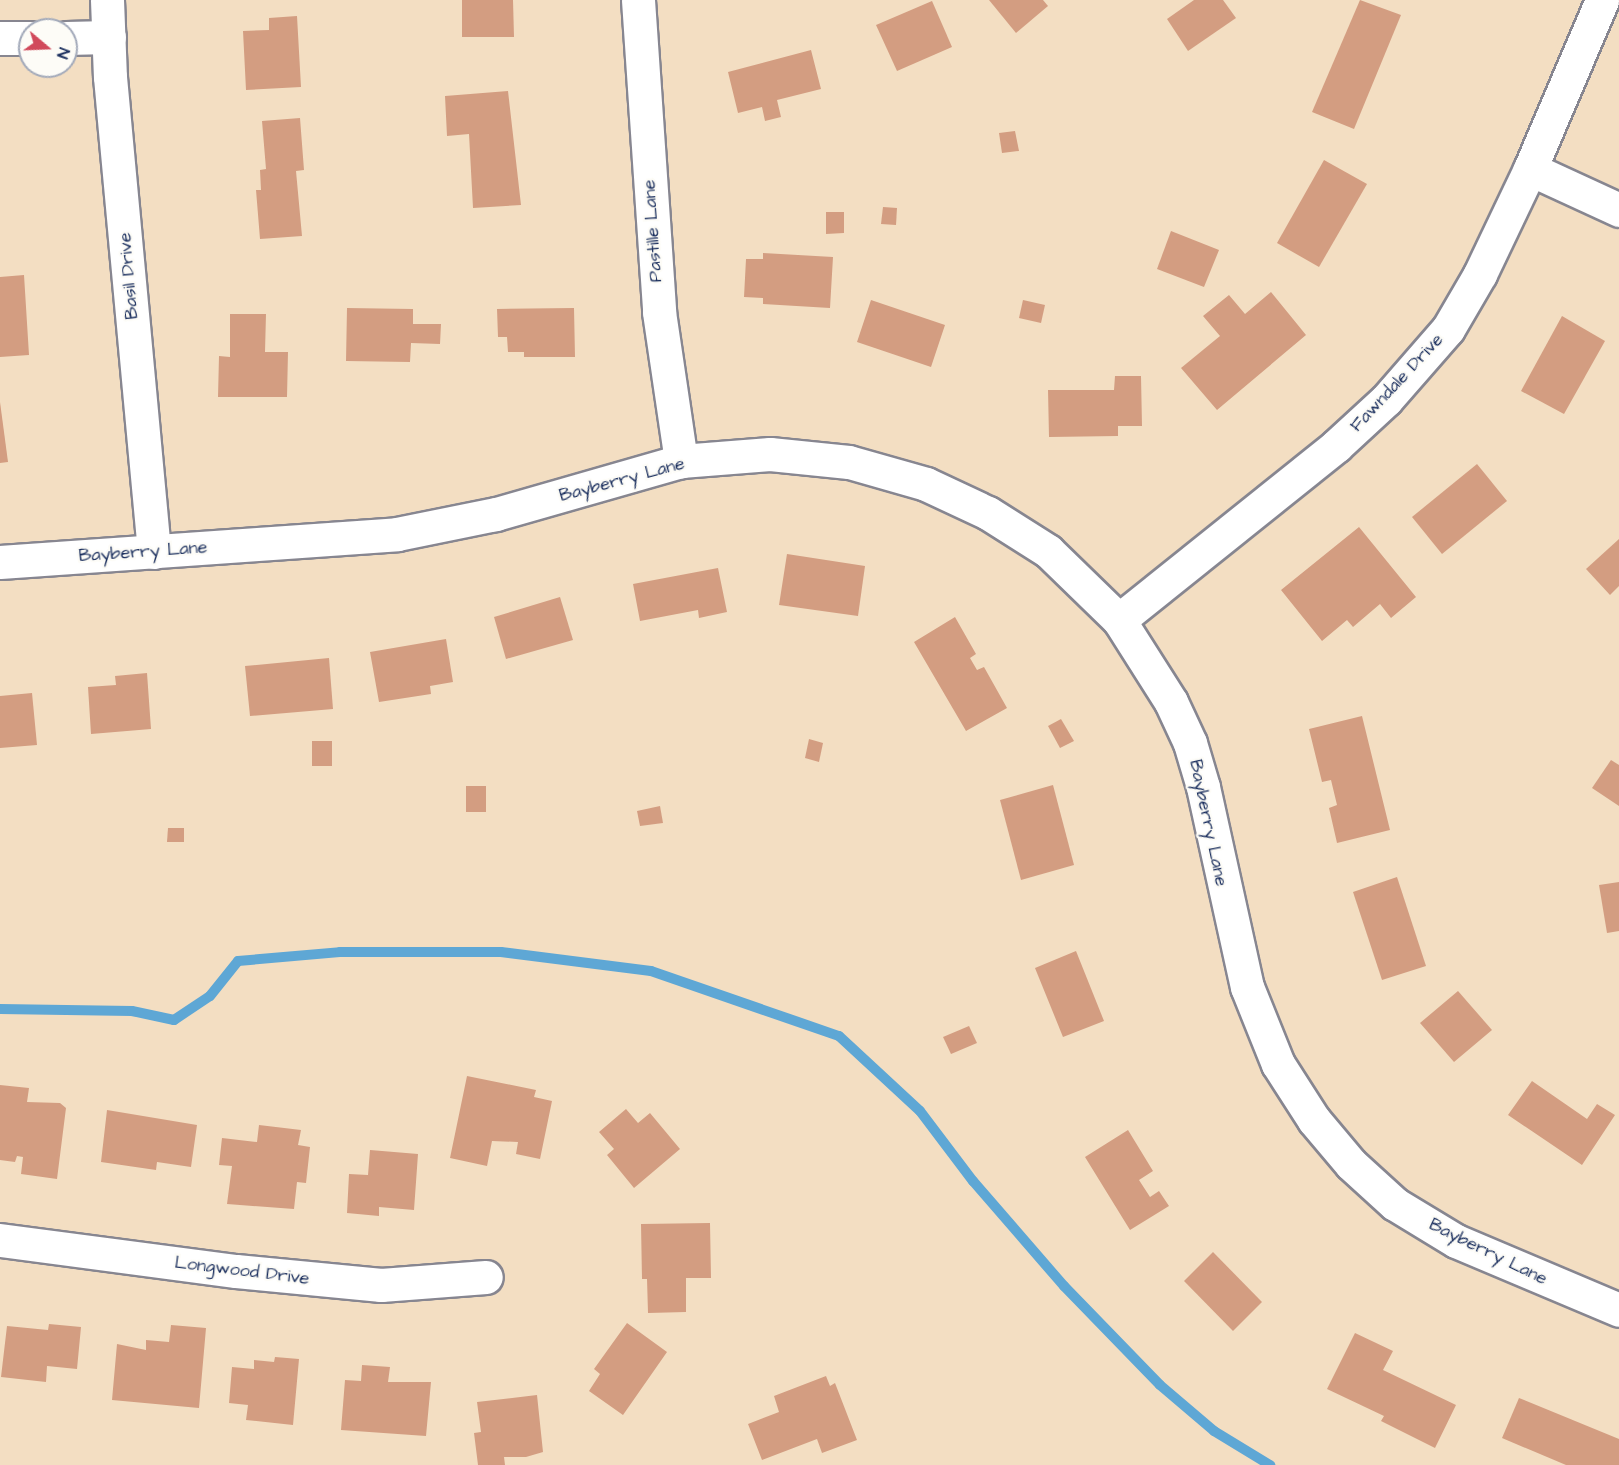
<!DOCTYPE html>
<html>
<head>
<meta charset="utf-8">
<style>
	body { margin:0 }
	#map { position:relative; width:1619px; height:1465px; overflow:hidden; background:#f3dec2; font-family:"Architects Daughter",sans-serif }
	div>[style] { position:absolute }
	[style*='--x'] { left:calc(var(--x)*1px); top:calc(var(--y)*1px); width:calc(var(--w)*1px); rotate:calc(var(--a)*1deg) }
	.stream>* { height:10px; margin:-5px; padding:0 5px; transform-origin:5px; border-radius:5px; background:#5ea7d5 }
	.building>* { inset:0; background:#d39d81 }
	.roads { filter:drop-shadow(2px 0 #878690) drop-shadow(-2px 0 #878690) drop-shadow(0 2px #878690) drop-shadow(0 -2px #878690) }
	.minor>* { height:33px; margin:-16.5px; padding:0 16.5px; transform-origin:16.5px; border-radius:16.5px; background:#fff }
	span { translate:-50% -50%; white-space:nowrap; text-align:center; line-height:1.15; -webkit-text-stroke:4.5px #fdfcf7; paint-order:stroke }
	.street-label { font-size:18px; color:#1b2f5e }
	.north { position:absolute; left:18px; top:18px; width:60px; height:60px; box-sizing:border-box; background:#fdfcf7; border:2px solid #a3aaba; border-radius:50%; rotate:109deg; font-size:16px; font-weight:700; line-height:24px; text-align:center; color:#1b2f5e }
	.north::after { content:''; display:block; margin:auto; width:21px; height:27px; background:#d1495b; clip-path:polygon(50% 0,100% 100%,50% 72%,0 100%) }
</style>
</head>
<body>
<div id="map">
	<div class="stream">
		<div style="--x:0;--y:1009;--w:132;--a:0.9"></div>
		<div style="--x:132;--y:1011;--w:43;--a:12.1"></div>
		<div style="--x:174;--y:1020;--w:43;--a:-33.7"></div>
		<div style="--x:210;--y:996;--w:45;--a:-51.3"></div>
		<div style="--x:238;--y:961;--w:102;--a:-5"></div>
		<div style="--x:340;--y:952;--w:161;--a:0"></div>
		<div style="--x:501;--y:952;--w:151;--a:7.2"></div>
		<div style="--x:651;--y:971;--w:199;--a:19.1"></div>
		<div style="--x:839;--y:1036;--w:110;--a:42.8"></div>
		<div style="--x:920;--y:1111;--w:88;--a:52.9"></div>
		<div style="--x:973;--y:1181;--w:139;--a:49.1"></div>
		<div style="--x:1064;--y:1286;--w:138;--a:45.9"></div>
		<div style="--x:1160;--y:1385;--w:71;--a:40.4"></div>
		<div style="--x:1214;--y:1431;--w:66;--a:31.3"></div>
	</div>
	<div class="building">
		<div style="clip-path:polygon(462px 0,513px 0,514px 37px,462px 37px)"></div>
		<div style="clip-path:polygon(989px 0,1043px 0,1048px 6px,1016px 33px)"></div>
		<div style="clip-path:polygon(1194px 0,1223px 0,1236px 18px,1188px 51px,1167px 19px)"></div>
		<div style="clip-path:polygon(1360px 0,1401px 15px,1354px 129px,1312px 112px)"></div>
		<div style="clip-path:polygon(932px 1px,952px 47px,897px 71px,876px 25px)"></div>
		<div style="clip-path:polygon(297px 16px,301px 87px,246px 90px,243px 31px,269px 30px,269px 18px)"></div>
		<div style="clip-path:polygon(811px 50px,821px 89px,777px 100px,781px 117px,765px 121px,762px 107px,738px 113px,728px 72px)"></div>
		<div style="clip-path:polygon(508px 91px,521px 205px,473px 208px,469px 134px,447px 136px,445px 96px)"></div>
		<div style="clip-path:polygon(300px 118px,304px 170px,296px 171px,302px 236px,260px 239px,256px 190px,261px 190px,260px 170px,266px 169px,262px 121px)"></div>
		<div style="clip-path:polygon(1015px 131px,1019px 151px,1002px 153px,999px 133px)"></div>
		<div style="clip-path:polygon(1324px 160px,1367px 184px,1319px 267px,1277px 243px)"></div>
		<div style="clip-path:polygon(883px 207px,897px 208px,896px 225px,881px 224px)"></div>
		<div style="clip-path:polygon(826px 212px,844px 212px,844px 233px,826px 234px)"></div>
		<div style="clip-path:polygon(1171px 231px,1219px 250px,1204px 287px,1157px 269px)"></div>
		<div style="clip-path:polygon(763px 253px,833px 257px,830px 308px,763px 304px,763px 298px,744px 297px,746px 259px,763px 259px)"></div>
		<div style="clip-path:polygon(24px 275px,29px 355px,0 357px,0 277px)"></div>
		<div style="clip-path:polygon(1271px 292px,1306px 335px,1217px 410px,1181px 368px,1220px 336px,1203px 316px,1229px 295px,1245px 314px)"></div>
		<div style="clip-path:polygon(871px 300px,945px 325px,931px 367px,857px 342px)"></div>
		<div style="clip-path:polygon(1023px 300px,1045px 305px,1041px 323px,1019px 318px)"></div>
		<div style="clip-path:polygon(347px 308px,413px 309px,413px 324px,441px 324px,440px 344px,411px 343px,410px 362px,346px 361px)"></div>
		<div style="clip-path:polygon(574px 308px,575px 357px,524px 357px,524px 352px,508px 352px,507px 337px,498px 337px,497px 309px)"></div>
		<div style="clip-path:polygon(230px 314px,266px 314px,265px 352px,288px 352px,287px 397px,218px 397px,219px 356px,230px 357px)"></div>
		<div style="clip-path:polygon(1562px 316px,1605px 341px,1564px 414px,1521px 391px)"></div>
		<div style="clip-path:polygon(1115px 376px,1141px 376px,1142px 426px,1118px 426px,1118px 436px,1049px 437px,1048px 390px,1114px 390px)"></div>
		<div style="clip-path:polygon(0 402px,8px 462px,0 463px)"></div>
		<div style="clip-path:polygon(1477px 464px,1507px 501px,1442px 554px,1412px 517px)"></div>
		<div style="clip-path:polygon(1359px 527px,1416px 597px,1391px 618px,1380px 604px,1353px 627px,1347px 620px,1322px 641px,1281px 590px)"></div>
		<div style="clip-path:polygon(1619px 539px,1619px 586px,1610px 595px,1586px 569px)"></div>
		<div style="clip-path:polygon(787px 554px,865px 566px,858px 616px,779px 605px)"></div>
		<div style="clip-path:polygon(718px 568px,727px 612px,699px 618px,698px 610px,640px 621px,633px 584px)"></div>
		<div style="clip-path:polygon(560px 597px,573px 640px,506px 659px,494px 617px)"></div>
		<div style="clip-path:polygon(955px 617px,976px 654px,970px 658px,977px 670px,984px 667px,1007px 708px,966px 731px,914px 642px)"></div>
		<div style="clip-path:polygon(446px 639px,453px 682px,430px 686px,431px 694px,379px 702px,370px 652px)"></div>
		<div style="clip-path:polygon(329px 658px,333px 709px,250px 716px,245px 666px)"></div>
		<div style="clip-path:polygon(147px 673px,151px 729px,91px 734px,88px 687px,116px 685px,115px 676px)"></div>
		<div style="clip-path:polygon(32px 693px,37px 745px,0 748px,0 696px)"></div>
		<div style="clip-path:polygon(1362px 716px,1390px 830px,1337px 843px,1329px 808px,1337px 805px,1331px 780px,1322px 782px,1309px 729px)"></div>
		<div style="clip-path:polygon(1061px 719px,1074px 741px,1060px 748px,1048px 726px)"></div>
		<div style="clip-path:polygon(809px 739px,823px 743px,819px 762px,805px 758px)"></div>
		<div style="clip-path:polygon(312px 741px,332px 741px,332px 766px,312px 766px)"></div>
		<div style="clip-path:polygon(1611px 760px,1619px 765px,1619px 806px,1592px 788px)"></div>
		<div style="clip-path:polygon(1053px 785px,1074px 865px,1021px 880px,1000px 800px)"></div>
		<div style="clip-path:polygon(466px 786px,486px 786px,486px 812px,466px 812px)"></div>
		<div style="clip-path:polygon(660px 806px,663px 823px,640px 826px,637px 811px)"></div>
		<div style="clip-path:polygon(168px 828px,184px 828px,184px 842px,167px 842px)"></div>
		<div style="clip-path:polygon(1397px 877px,1426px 966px,1382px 980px,1353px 892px)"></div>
		<div style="clip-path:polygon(1619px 882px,1619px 931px,1607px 933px,1599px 885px)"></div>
		<div style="clip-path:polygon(1076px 951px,1104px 1021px,1063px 1037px,1035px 968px)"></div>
		<div style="clip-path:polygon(1458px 991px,1492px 1030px,1454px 1062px,1420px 1023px)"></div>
		<div style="clip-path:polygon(969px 1026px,977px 1043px,951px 1054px,943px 1037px)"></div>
		<div style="clip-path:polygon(467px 1076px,536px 1090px,534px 1097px,552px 1101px,540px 1159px,516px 1154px,518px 1142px,492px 1141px,487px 1166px,450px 1158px)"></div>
		<div style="clip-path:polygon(1532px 1081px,1587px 1119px,1597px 1104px,1615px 1115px,1582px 1165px,1508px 1115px)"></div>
		<div style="clip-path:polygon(0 1085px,29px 1088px,27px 1102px,60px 1103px,66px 1108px,57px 1179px,21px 1174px,23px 1157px,17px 1156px,15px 1162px,0 1160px)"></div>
		<div style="clip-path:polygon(626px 1109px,638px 1123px,650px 1113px,680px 1149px,634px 1188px,607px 1155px,614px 1149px,599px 1132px)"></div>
		<div style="clip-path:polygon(107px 1110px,197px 1125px,191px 1167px,157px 1162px,156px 1170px,101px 1162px)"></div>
		<div style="clip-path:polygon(259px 1125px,301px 1130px,298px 1145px,310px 1147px,306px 1183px,297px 1182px,294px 1209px,227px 1204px,232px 1166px,219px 1165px,222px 1138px,257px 1142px)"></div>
		<div style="clip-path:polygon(1128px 1130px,1153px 1171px,1139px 1180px,1150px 1197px,1159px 1191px,1169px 1206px,1130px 1230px,1085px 1157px)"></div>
		<div style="clip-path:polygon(370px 1150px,418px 1154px,414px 1210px,379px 1207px,379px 1216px,347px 1213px,349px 1174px,368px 1175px)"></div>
		<div style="clip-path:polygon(710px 1223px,711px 1278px,686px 1278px,686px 1312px,648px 1313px,647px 1279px,642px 1279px,641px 1224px)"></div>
		<div style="clip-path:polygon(1213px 1252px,1262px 1302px,1233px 1331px,1184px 1281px)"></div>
		<div style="clip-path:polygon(627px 1323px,667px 1352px,623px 1415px,589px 1391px,600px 1374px,594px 1369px)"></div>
		<div style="clip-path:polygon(49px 1324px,81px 1327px,77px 1369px,47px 1366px,46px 1382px,1px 1377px,7px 1326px,48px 1330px)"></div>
		<div style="clip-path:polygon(171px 1325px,206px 1328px,199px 1408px,112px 1400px,117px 1344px,146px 1350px,146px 1340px,169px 1342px)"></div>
		<div style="clip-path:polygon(1355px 1333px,1393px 1351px,1383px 1370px,1456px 1405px,1435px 1448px,1381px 1421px,1384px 1416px,1327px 1389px)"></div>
		<div style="clip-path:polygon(275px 1357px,299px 1359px,293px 1425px,246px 1420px,248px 1405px,229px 1403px,232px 1367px,254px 1369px,254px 1360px,274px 1362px)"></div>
		<div style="clip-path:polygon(362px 1365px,390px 1367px,388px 1382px,431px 1382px,426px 1436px,341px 1430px,345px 1380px,361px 1381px)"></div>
		<div style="clip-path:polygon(826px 1376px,830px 1386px,835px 1383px,857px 1440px,822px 1453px,817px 1439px,762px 1460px,748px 1424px,779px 1412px,774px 1396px)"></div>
		<div style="clip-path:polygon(537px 1395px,543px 1452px,526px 1457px,504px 1457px,505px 1465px,478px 1465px,474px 1433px,481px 1432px,477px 1402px)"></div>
		<div style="clip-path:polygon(1519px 1398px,1619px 1439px,1619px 1465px,1566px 1465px,1502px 1438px)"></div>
	</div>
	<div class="roads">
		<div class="minor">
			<div style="--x:107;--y:0;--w:77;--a:87.8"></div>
			<div style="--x:110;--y:77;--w:477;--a:84.7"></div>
			<div style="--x:638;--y:0;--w:313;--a:86.1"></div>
			<div style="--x:659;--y:312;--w:151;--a:81.6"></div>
			<div style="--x:0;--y:38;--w:30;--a:0"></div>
			<div style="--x:66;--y:38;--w:43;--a:-1.3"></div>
			<div style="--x:1530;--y:169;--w:98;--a:24.7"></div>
			<div style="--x:0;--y:562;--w:398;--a:-4"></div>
			<div style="--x:397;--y:534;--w:101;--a:-11.4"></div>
			<div style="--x:496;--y:514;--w:192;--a:-16"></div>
			<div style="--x:681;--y:461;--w:89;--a:-4.5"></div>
			<div style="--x:770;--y:454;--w:79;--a:5.8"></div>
			<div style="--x:849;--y:462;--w:80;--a:15.9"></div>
			<div style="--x:926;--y:484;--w:68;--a:25.1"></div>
			<div style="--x:988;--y:513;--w:71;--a:32.3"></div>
			<div style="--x:1048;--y:551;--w:99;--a:44.2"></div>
			<div style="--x:1119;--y:620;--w:97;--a:57.6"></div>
			<div style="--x:1171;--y:702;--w:45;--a:65.1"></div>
			<div style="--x:1190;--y:743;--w:46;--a:73.5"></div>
			<div style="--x:1203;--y:787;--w:205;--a:77.6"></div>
			<div style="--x:1247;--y:987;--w:83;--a:68.1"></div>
			<div style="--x:1278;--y:1064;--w:67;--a:57.3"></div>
			<div style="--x:1314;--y:1120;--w:57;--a:49.9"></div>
			<div style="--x:1351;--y:1164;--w:59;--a:42.3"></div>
			<div style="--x:1395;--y:1204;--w:71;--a:31.2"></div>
			<div style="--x:1456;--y:1241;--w:177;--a:22.9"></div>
			<div style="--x:1119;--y:620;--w:278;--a:-38.7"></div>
			<div style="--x:1336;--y:446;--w:68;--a:-42.6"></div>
			<div style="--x:1386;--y:400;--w:94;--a:-48.9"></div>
			<div style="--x:1448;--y:329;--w:64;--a:-59.8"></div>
			<div style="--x:1480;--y:274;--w:116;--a:-64.5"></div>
			<div style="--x:1530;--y:169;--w:184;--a:-66.9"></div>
			<div style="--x:0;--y:1240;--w:238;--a:7.5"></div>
			<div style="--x:236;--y:1271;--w:146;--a:5.5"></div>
			<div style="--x:381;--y:1285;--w:105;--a:-4.4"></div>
		</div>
	</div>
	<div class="street-label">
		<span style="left:653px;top:231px;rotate:-94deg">Pastille Lane</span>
		<span style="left:129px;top:276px;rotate:-95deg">Basil Drive</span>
		<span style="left:1397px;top:383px;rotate:-47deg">Fawndale Drive</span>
		<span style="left:622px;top:480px;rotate:-15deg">Bayberry Lane</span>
		<span style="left:143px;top:552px;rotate:-4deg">Bayberry Lane</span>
		<span style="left:1208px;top:823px;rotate:78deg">Bayberry Lane</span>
		<span style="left:1488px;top:1252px;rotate:26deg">Bayberry Lane</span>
		<span style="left:242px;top:1271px;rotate:7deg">Longwood Drive</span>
	</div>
	<div class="north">N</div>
</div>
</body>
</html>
